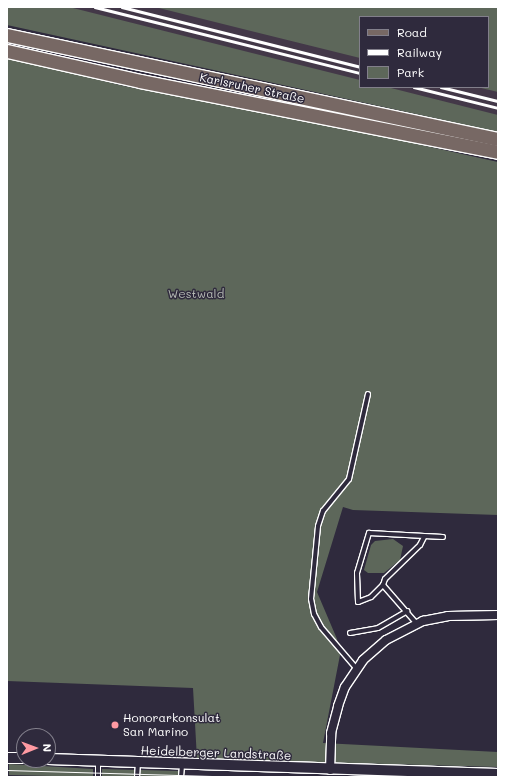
<!DOCTYPE html>
<html>
<head>
<meta charset="utf-8">
<style>
	body { margin:0 }
	#map { position:relative; width:505px; height:784px; overflow:hidden; background:#2f2a3d; font-family:Mali,sans-serif }
	div>[style] { position:absolute }
	[style*='--x'] { left:calc(var(--x)*1px); top:calc(var(--y)*1px); width:calc(var(--w)*1px); rotate:calc(var(--a)*1deg) }
	.built>* { inset:0; background:#433848 }
	.green>* { inset:0; background:#5d675a }
	.roads { filter:drop-shadow(1px 0 #fff) drop-shadow(-1px 0 #fff) drop-shadow(0 1px #fff) drop-shadow(0 -1px #fff) }
	.service>* { height:4px; margin:-2px; padding:0 2px; transform-origin:2px; border-radius:2px; background:#2f2a3d }
	.minor>* { height:8px; margin:-4px; padding:0 4px; transform-origin:4px; border-radius:4px; background:#2f2a3d }
	.tertiary>* { height:10px; margin:-5px; padding:0 5px; transform-origin:5px; border-radius:5px; background:#2f2a3d }
	.primary>* { height:13px; margin:-6.5px; padding:0 6.5px; transform-origin:6.5px; border-radius:6.5px; background:#776864 }
	.tram>* { height:1px; margin:-0.5px; padding:0 0.5px; transform-origin:0.5px; border-radius:0.5px; background:#fff }
	.rail>* { height:2.5px; margin:-1.25px; padding:0 1.25px; transform-origin:1.25px; border-radius:1.25px; background:#fff }
	.dots>* { width:11px; height:11px; translate:-50% -50%; box-sizing:border-box; border:2px solid #2f2a3d; border-radius:50% }
	span { translate:-50% -50%; white-space:nowrap; text-align:center; line-height:1.15; -webkit-text-stroke:3px #2f2a3d; paint-order:stroke }
	.street-label { font-size:12px; color:#fff }
	.park-label { font-size:12px; color:#b6bbb5 }
	.poi-label { font-size:12px; color:#fff }
	.left { translate:0 -50%; text-align:left }
	.frame { position:absolute; inset:0; border:8px solid #fff; pointer-events:none }
	.legend { position:absolute; left:359px; top:16px; width:130px; height:72px; box-sizing:border-box; background:#2f2a3d; border:1px solid #827f8b; margin:0; padding:5px 7px; list-style:none; font-size:12px; color:#fff }
	.legend li { display:flex; align-items:center; gap:8px; height:20px }
	.legend b { width:20px; border:1px solid #827f8b }
	.north { position:absolute; left:16px; top:728px; width:40px; height:40px; box-sizing:border-box; background:#2f2a3d; border:1px solid #827f8b; border-radius:50%; rotate:89deg; font-size:11px; font-weight:700; line-height:16px; text-align:center; color:#fff }
	.north::after { content:''; display:block; margin:auto; width:14px; height:18px; background:#ff9aa2; clip-path:polygon(50% 0,100% 100%,50% 72%,0 100%) }
</style>
</head>
<body>
<div id="map">
	<div class="built">
		<div style="clip-path:polygon(7px 7px,281px 7px,360px 26px,360px 87px,488px 87px,498px 56px,498px 123px)"></div>
	</div>
	<div class="green">
		<div style="clip-path:polygon(7px 7px,69px 7px,360px 80px,360px 87px,387px 87px,498px 115px,498px 132px,7px 25px)"></div>
		<div style="clip-path:polygon(155px 7px,498px 7px,498px 92px,477px 87px,488px 87px,488px 17px,360px 17px,360px 58px)"></div>
		<div style="clip-path:polygon(7px 57px,124px 86px,363px 132px,498px 162px,498px 515px,353px 510px,343px 507px,317px 592px,337px 639px,340px 655px,323px 743px,498px 752px,498px 767px,197px 759px,193px 688px,7px 681px)"></div>
		<div style="clip-path:polygon(393px 539px,403px 546px,400px 560px,384px 573px,368px 573px,364px 570px,371px 545px,375px 541px)"></div>
		<div style="clip-path:polygon(9px 764px,93px 769px,93px 777px,9px 775px)"></div>
		<div style="clip-path:polygon(102px 769px,136px 770px,135px 777px,102px 777px)"></div>
		<div style="clip-path:polygon(141px 770px,179px 771px,179px 777px,139px 777px)"></div>
	</div>
	<div class="roads">
		<div class="service">
			<div style="--x:383;--y:585;--w:6;--a:-72"></div>
			<div style="--x:385;--y:579;--w:49;--a:-44.2"></div>
			<div style="--x:420;--y:545;--w:9;--a:-63"></div>
			<div style="--x:417;--y:624;--w:52;--a:-131.1"></div>
			<div style="--x:383;--y:585;--w:17;--a:135"></div>
			<div style="--x:371;--y:597;--w:14;--a:159"></div>
			<div style="--x:358;--y:602;--w:29;--a:-92"></div>
			<div style="--x:357;--y:573;--w:42;--a:-73.3"></div>
			<div style="--x:369;--y:533;--w:74;--a:3.1"></div>
			<div style="--x:350;--y:633;--w:28;--a:-10"></div>
			<div style="--x:378;--y:628;--w:34;--a:-30"></div>
			<div style="--x:356;--y:668;--w:54;--a:-130.5"></div>
			<div style="--x:321;--y:627;--w:15;--a:-118"></div>
			<div style="--x:314;--y:614;--w:15;--a:-101"></div>
			<div style="--x:311;--y:599;--w:73;--a:-84.5"></div>
			<div style="--x:318;--y:526;--w:16;--a:-72"></div>
			<div style="--x:323;--y:511;--w:41;--a:-50.9"></div>
			<div style="--x:349;--y:479;--w:87;--a:-77.4"></div>
			<div style="--x:98;--y:777;--w:16;--a:-90"></div>
			<div style="--x:137;--y:777;--w:14;--a:-86"></div>
			<div style="--x:181;--y:777;--w:12;--a:-85"></div>
		</div>
		<div class="minor">
			<div style="--x:330;--y:770;--w:37;--a:-88"></div>
			<div style="--x:331;--y:733;--w:28;--a:-75"></div>
			<div style="--x:338;--y:706;--w:20;--a:-70"></div>
			<div style="--x:345;--y:687;--w:32;--a:-56"></div>
			<div style="--x:363;--y:660;--w:30;--a:-41"></div>
			<div style="--x:386;--y:640;--w:42;--a:-27.2"></div>
			<div style="--x:423;--y:621;--w:25;--a:-11"></div>
			<div style="--x:448;--y:616;--w:50;--a:-1.1"></div>
		</div>
		<div class="tertiary">
			<div style="--x:7;--y:758;--w:17;--a:0"></div>
			<div style="--x:48;--y:759;--w:450;--a:1.9"></div>
		</div>
		<div class="primary">
			<div style="--x:7;--y:35;--w:502;--a:11.96"></div>
			<div style="--x:7;--y:51;--w:136;--a:12.7"></div>
			<div style="--x:140;--y:81;--w:365;--a:11.2"></div>
		</div>
	</div>
	<div class="tram">
		<div style="--x:7;--y:770;--w:230;--a:1.7"></div>
	</div>
	<div class="rail">
		<div style="--x:95;--y:7;--w:273;--a:14"></div>
		<div style="--x:122;--y:7;--w:245;--a:14.1"></div>
		<div style="--x:414;--y:87;--w:87;--a:14"></div>
		<div style="--x:441;--y:87;--w:59;--a:13.8"></div>
	</div>
	<div class="dots">
		<div style="left:115px;top:725px;background:#ff9aa2"></div>
	</div>
	<div class="street-label">
		<span style="left:252px;top:88px;rotate:12deg">Karlsruher Straße</span>
		<span style="left:216px;top:753px;rotate:2deg">Heidelberger Landstraße</span>
	</div>
	<div class="park-label">
		<span style="left:196px;top:294px">Westwald</span>
	</div>
	<div class="poi-label">
		<span class="left" style="left:123px;top:725px">Honorarkonsulat<br>San Marino</span>
	</div>
	<div class="frame"></div>
	<ul class="legend">
	<li><b style="height:5px;background:#776864"></b>Road</li>
	<li><b style="height:5px;background:#fff"></b>Railway</li>
	<li><b style="height:11px;background:#5d675a"></b>Park</li>
	</ul>
	<div class="north">N</div>
</div>
</body>
</html>
